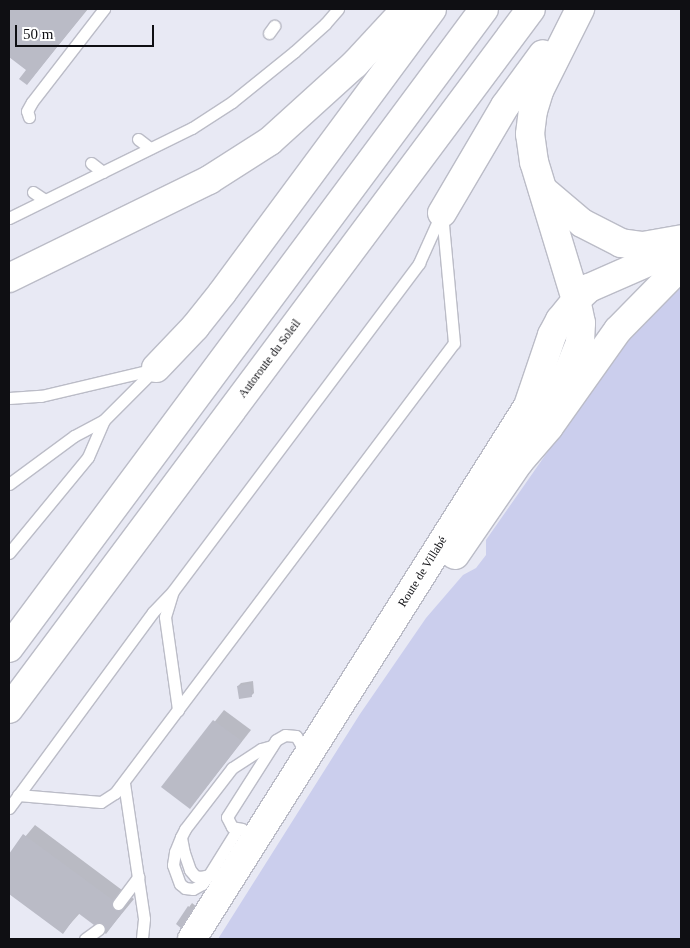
<!DOCTYPE html>
<html>
<head>
<meta charset="utf-8">
<style>
	body { margin:0 }
	#map { position:relative; width:690px; height:948px; overflow:hidden; background:#e8e9f4; font-family:Georgia,serif }
	div>[style] { position:absolute }
	[style*='--x'] { left:calc(var(--x)*1px); top:calc(var(--y)*1px); width:calc(var(--w)*1px); rotate:calc(var(--a)*1deg) }
	.green>* { inset:0; background:#cbceed }
	.shadow>* { inset:0; background:#0003 }
	.building>* { inset:0; background:#babbc6 }
	.roads { filter:drop-shadow(1px 0 #bbbcc7) drop-shadow(-1px 0 #bbbcc7) drop-shadow(0 1px #bbbcc7) drop-shadow(0 -1px #bbbcc7) }
	.lane>* { height:11px; margin:-5.5px; padding:0 5.5px; transform-origin:5.5px; border-radius:5.5px; background:#fff }
	.secondary>* { height:28px; margin:-14px; padding:0 14px; transform-origin:14px; border-radius:14px; background:#fff }
	.highway>* { height:28px; margin:-14px; padding:0 14px; transform-origin:14px; border-radius:14px; background:#fff }
	span { translate:-50% -50%; white-space:nowrap; text-align:center; line-height:1.15; -webkit-text-stroke:4px #fff; paint-order:stroke }
	.street-label { font-size:12px; color:#0f0f13 }
	.frame { position:absolute; inset:0; border:10px solid #0f0f13; pointer-events:none }
	.scale { position:absolute; left:15px; top:25px; width:139px; height:22px; box-sizing:border-box; border:2px solid #0f0f13; border-top:0; padding-left:6px; font-size:15px; line-height:18px; white-space:nowrap; color:#0f0f13; -webkit-text-stroke:4px #fff; paint-order:stroke }
</style>
</head>
<body>
<div id="map">
	<div class="green">
		<div style="clip-path:polygon(681px 282px,681px 939px,218px 939px,360px 714px,426px 618px,463px 575px,476px 568px,486px 555px,486px 540px,611px 361px,641px 320px)"></div>
	</div>
	<div class="shadow">
		<div style="clip-path:polygon(9px 9px,88px 9px,27px 84px,31px 65px,26px 69px,9px 55px)"></div>
		<div style="clip-path:polygon(253px 681px,254px 693px,251px 696px,238px 686px,241px 683px)"></div>
		<div style="clip-path:polygon(224px 710px,251px 730px,190px 808px,163px 787px)"></div>
		<div style="clip-path:polygon(35px 825px,134px 899px,106px 933px,80px 913px,63px 932px,9px 892px,9px 856px)"></div>
		<div style="clip-path:polygon(192px 903px,197px 907px,185px 924px,177px 924px)"></div>
	</div>
	<div class="building">
		<div style="clip-path:polygon(9px 9px,87px 9px,27px 85px,19px 79px,26px 70px,9px 57px)"></div>
		<div style="clip-path:polygon(250px 684px,252px 697px,239px 699px,237px 686px)"></div>
		<div style="clip-path:polygon(213px 720px,242px 741px,190px 809px,161px 787px)"></div>
		<div style="clip-path:polygon(23px 834px,125px 909px,106px 934px,78px 913px,63px 934px,9px 894px,9px 854px)"></div>
		<div style="clip-path:polygon(188px 906px,195px 911px,182px 929px,176px 924px)"></div>
	</div>
	<div class="roads">
		<div class="lane">
			<div style="--x:269;--y:33;--w:9;--a:-54"></div>
			<div style="--x:29;--y:117;--w:6;--a:-108"></div>
			<div style="--x:27;--y:111;--w:10;--a:-61"></div>
			<div style="--x:32;--y:102;--w:118;--a:-52.3"></div>
			<div style="--x:138;--y:139;--w:15;--a:37"></div>
			<div style="--x:91;--y:163;--w:15;--a:37"></div>
			<div style="--x:33;--y:192;--w:14;--a:34"></div>
			<div style="--x:9;--y:218;--w:204;--a:-26.2"></div>
			<div style="--x:192;--y:128;--w:48;--a:-33"></div>
			<div style="--x:232;--y:102;--w:80;--a:-38.9"></div>
			<div style="--x:294;--y:52;--w:42;--a:-42.1"></div>
			<div style="--x:325;--y:24;--w:20;--a:-49"></div>
			<div style="--x:9;--y:398;--w:32;--a:-4"></div>
			<div style="--x:41;--y:396;--w:117;--a:-13.3"></div>
			<div style="--x:9;--y:484;--w:81;--a:-36.4"></div>
			<div style="--x:74;--y:436;--w:34;--a:-28"></div>
			<div style="--x:104;--y:420;--w:74;--a:-45"></div>
			<div style="--x:9;--y:553;--w:124;--a:-50.5"></div>
			<div style="--x:88;--y:457;--w:40;--a:-66.6"></div>
			<div style="--x:172;--y:594;--w:24;--a:107"></div>
			<div style="--x:165;--y:617;--w:94;--a:82"></div>
			<div style="--x:124;--y:783;--w:137;--a:81.6"></div>
			<div style="--x:144;--y:919;--w:20;--a:96"></div>
			<div style="--x:18;--y:795;--w:83;--a:4.8"></div>
			<div style="--x:101;--y:802;--w:17;--a:-33"></div>
			<div style="--x:115;--y:793;--w:563;--a:-53.01"></div>
			<div style="--x:454;--y:343;--w:131;--a:-95.3"></div>
			<div style="--x:9;--y:808;--w:243;--a:-53.7"></div>
			<div style="--x:153;--y:612;--w:29;--a:-46"></div>
			<div style="--x:173;--y:591;--w:410;--a:-53.1"></div>
			<div style="--x:419;--y:263;--w:54;--a:-65.8"></div>
			<div style="--x:242;--y:829;--w:10;--a:-169"></div>
			<div style="--x:232;--y:827;--w:11;--a:-117"></div>
			<div style="--x:227;--y:817;--w:91;--a:-57.5"></div>
			<div style="--x:276;--y:740;--w:10;--a:-29"></div>
			<div style="--x:285;--y:735;--w:11;--a:5"></div>
			<div style="--x:296;--y:736;--w:20;--a:60"></div>
			<div style="--x:237;--y:830;--w:53;--a:121.9"></div>
			<div style="--x:209;--y:875;--w:8;--a:166"></div>
			<div style="--x:201;--y:877;--w:6;--a:-171"></div>
			<div style="--x:195;--y:876;--w:8;--a:-130"></div>
			<div style="--x:190;--y:870;--w:18;--a:-109"></div>
			<div style="--x:184;--y:853;--w:16;--a:-101"></div>
			<div style="--x:181;--y:837;--w:9;--a:-63"></div>
			<div style="--x:185;--y:829;--w:77;--a:-52.4"></div>
			<div style="--x:232;--y:768;--w:35;--a:-33"></div>
			<div style="--x:261;--y:749;--w:11;--a:-15"></div>
			<div style="--x:181;--y:837;--w:16;--a:112"></div>
			<div style="--x:175;--y:852;--w:13;--a:99"></div>
			<div style="--x:173;--y:865;--w:20;--a:70"></div>
			<div style="--x:180;--y:884;--w:6;--a:39"></div>
			<div style="--x:185;--y:888;--w:8;--a:7"></div>
			<div style="--x:193;--y:889;--w:10;--a:-29"></div>
			<div style="--x:202;--y:884;--w:11;--a:-52"></div>
			<div style="--x:118;--y:904;--w:34;--a:-53"></div>
			<div style="--x:85;--y:939;--w:17;--a:-36"></div>
		</div>
		<div class="secondary">
			<div style="--x:9;--y:278;--w:223;--a:-26.1"></div>
			<div style="--x:209;--y:180;--w:72;--a:-32.6"></div>
			<div style="--x:270;--y:141;--w:115;--a:-42.2"></div>
			<div style="--x:355;--y:64;--w:75;--a:-47.2"></div>
			<div style="--x:455;--y:555;--w:113;--a:-55.5"></div>
			<div style="--x:519;--y:462;--w:46;--a:-49.4"></div>
			<div style="--x:549;--y:427;--w:119;--a:-54.6"></div>
			<div style="--x:618;--y:330;--w:90;--a:-45.5"></div>
			<div style="--x:192;--y:939;--w:630;--a:-57.77"></div>
			<div style="--x:528;--y:406;--w:75;--a:-71.3"></div>
			<div style="--x:552;--y:335;--w:17;--a:-62"></div>
			<div style="--x:560;--y:320;--w:26;--a:-51"></div>
			<div style="--x:576;--y:300;--w:18;--a:-43"></div>
			<div style="--x:589;--y:288;--w:80;--a:-23.7"></div>
			<div style="--x:662;--y:256;--w:23;--a:-34"></div>
		</div>
		<div class="highway">
			<div style="--x:543;--y:190;--w:51;--a:40.2"></div>
			<div style="--x:582;--y:223;--w:44;--a:27.1"></div>
			<div style="--x:621;--y:243;--w:22;--a:8"></div>
			<div style="--x:643;--y:246;--w:39;--a:-10"></div>
			<div style="--x:442;--y:213;--w:124;--a:-59.5"></div>
			<div style="--x:505;--y:106;--w:64;--a:-53.8"></div>
			<div style="--x:156;--y:368;--w:57;--a:-46.4"></div>
			<div style="--x:195;--y:327;--w:43;--a:-51.5"></div>
			<div style="--x:222;--y:293;--w:353;--a:-53.5"></div>
			<div style="--x:519;--y:462;--w:42;--a:-67.7"></div>
			<div style="--x:535;--y:423;--w:58;--a:-56.3"></div>
			<div style="--x:567;--y:375;--w:35;--a:-68"></div>
			<div style="--x:580;--y:342;--w:19;--a:-87"></div>
			<div style="--x:581;--y:323;--w:24;--a:-102"></div>
			<div style="--x:576;--y:300;--w:144;--a:-106.9"></div>
			<div style="--x:534;--y:162;--w:28;--a:-98"></div>
			<div style="--x:530;--y:134;--w:23;--a:-83"></div>
			<div style="--x:533;--y:111;--w:21;--a:-73"></div>
			<div style="--x:539;--y:91;--w:92;--a:-63.4"></div>
			<div style="--x:9;--y:648;--w:796;--a:-53.37"></div>
			<div style="--x:9;--y:709;--w:873;--a:-53.29"></div>
		</div>
	</div>
	<div class="street-label">
		<span style="left:270px;top:359px;rotate:-53deg">Autoroute du Soleil</span>
		<span style="left:423px;top:572px;rotate:-58deg">Route de Villabé</span>
	</div>
	<div class="frame"></div>
	<div class="scale">50 m</div>
</div>
</body>
</html>
